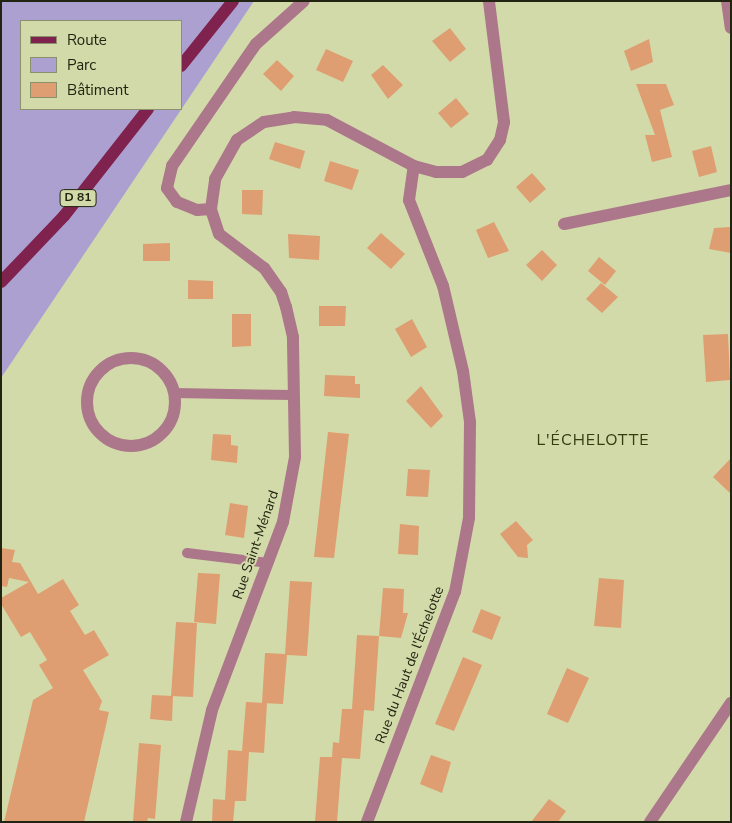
<!DOCTYPE html>
<html>
<head>
<meta charset="utf-8">
<style>
	body { margin:0 }
	#map { position:relative; width:732px; height:823px; overflow:hidden; background:#d2daa9; font-family:"Nunito Sans",sans-serif }
	div>[style] { position:absolute }
	[style*='--x'] { left:calc(var(--x)*1px); top:calc(var(--y)*1px); width:calc(var(--w)*1px); rotate:calc(var(--a)*1deg) }
	.green>* { inset:0; background:#aca0d1 }
	.building>* { inset:0; background:#de9e71 }
	.lane>* { height:10px; margin:-5px; padding:0 5px; transform-origin:5px; border-radius:5px; background:#ac778a }
	.street>* { height:12px; margin:-6px; padding:0 6px; transform-origin:6px; border-radius:6px; background:#ac778a }
	.street>.ring { margin:-6px; padding:0; box-sizing:content-box; background:none; border:12px solid #ac778a; border-radius:50% }
	.primary>* { height:12px; margin:-6px; padding:0 6px; transform-origin:6px; border-radius:6px; background:#7f224d }
	span { translate:-50% -50%; white-space:nowrap; text-align:center; line-height:1.15; -webkit-text-stroke:4px #d2daa9; paint-order:stroke }
	.shield-label span { padding:1px 4px; background:#d2daa9; border:1px solid; border-radius:4px; -webkit-text-stroke-width:0 }
	.shield-label { font-size:12px; color:#212411; font-weight:700 }
	.street-label { font-size:14px; color:#212411 }
	.quarter-label { font-size:16px; color:#373c0f; letter-spacing:1px }
	.frame { position:absolute; inset:0; border:2px solid #212411; pointer-events:none }
	.legend { position:absolute; left:20px; top:20px; width:162px; height:90px; box-sizing:border-box; background:#d2daa9; border:1px solid #8b916c; margin:0; padding:6px 9px; list-style:none; font-size:15px; color:#212411 }
	.legend li { display:flex; align-items:center; gap:10px; height:25px }
	.legend b { width:25px; border:1px solid #8b916c }
</style>
</head>
<body>
<div id="map">
	<div class="green">
		<div style="clip-path:polygon(evenodd,1px 1px,254px 1px,1px 378px,1px 1px,21px 21px,181px 21px,181px 109px,21px 109px,21px 21px)"></div>
	</div>
	<div class="building">
		<div style="clip-path:polygon(450px 28px,466px 49px,450px 62px,432px 41px)"></div>
		<div style="clip-path:polygon(649px 39px,653px 62px,631px 71px,624px 51px)"></div>
		<div style="clip-path:polygon(326px 49px,353px 61px,343px 82px,316px 70px)"></div>
		<div style="clip-path:polygon(277px 60px,294px 76px,281px 91px,263px 74px)"></div>
		<div style="clip-path:polygon(383px 65px,403px 85px,388px 99px,371px 75px)"></div>
		<div style="clip-path:polygon(636px 84px,666px 84px,674px 105px,660px 110px,672px 157px,652px 162px,645px 135px,655px 135px)"></div>
		<div style="clip-path:polygon(456px 98px,469px 114px,451px 128px,438px 113px)"></div>
		<div style="clip-path:polygon(275px 142px,305px 151px,300px 169px,269px 159px)"></div>
		<div style="clip-path:polygon(711px 146px,717px 172px,699px 177px,692px 151px)"></div>
		<div style="clip-path:polygon(330px 161px,359px 170px,352px 190px,324px 181px)"></div>
		<div style="clip-path:polygon(532px 173px,546px 189px,530px 203px,516px 187px)"></div>
		<div style="clip-path:polygon(242px 190px,263px 190px,262px 215px,242px 214px)"></div>
		<div style="clip-path:polygon(494px 222px,509px 251px,488px 258px,476px 230px)"></div>
		<div style="clip-path:polygon(731px 227px,731px 253px,709px 249px,714px 228px)"></div>
		<div style="clip-path:polygon(381px 233px,405px 254px,391px 269px,367px 248px)"></div>
		<div style="clip-path:polygon(288px 234px,320px 236px,319px 260px,289px 258px)"></div>
		<div style="clip-path:polygon(170px 243px,170px 261px,143px 261px,143px 244px)"></div>
		<div style="clip-path:polygon(542px 250px,557px 265px,542px 281px,526px 265px)"></div>
		<div style="clip-path:polygon(599px 257px,616px 271px,605px 285px,588px 271px)"></div>
		<div style="clip-path:polygon(188px 280px,213px 281px,213px 299px,188px 299px)"></div>
		<div style="clip-path:polygon(601px 283px,618px 297px,602px 313px,586px 299px)"></div>
		<div style="clip-path:polygon(319px 306px,346px 306px,345px 326px,319px 326px)"></div>
		<div style="clip-path:polygon(232px 314px,251px 314px,251px 346px,232px 347px)"></div>
		<div style="clip-path:polygon(412px 319px,427px 347px,411px 357px,395px 329px)"></div>
		<div style="clip-path:polygon(728px 334px,730px 380px,706px 382px,703px 335px)"></div>
		<div style="clip-path:polygon(325px 375px,355px 376px,355px 384px,360px 384px,360px 398px,324px 396px)"></div>
		<div style="clip-path:polygon(421px 386px,443px 416px,431px 428px,406px 401px)"></div>
		<div style="clip-path:polygon(328px 432px,349px 434px,334px 558px,314px 557px)"></div>
		<div style="clip-path:polygon(213px 434px,231px 435px,231px 445px,238px 446px,237px 463px,211px 460px)"></div>
		<div style="clip-path:polygon(731px 458px,731px 494px,713px 477px)"></div>
		<div style="clip-path:polygon(408px 469px,430px 470px,428px 497px,406px 496px)"></div>
		<div style="clip-path:polygon(230px 503px,248px 506px,244px 538px,225px 535px)"></div>
		<div style="clip-path:polygon(516px 521px,533px 540px,527px 545px,528px 558px,518px 557px,500px 534px)"></div>
		<div style="clip-path:polygon(400px 524px,419px 526px,418px 555px,398px 554px)"></div>
		<div style="clip-path:polygon(1px 548px,15px 550px,12px 562px,20px 563px,38px 594px,63px 579px,79px 605px,70px 611px,85px 635px,94px 630px,109px 655px,83px 670px,102px 701px,99px 710px,109px 712px,84px 822px,4px 822px,33px 700px,53px 688px,39px 665px,47px 660px,30px 632px,21px 637px,1px 604px,1px 598px,29px 582px,9px 578px,7px 587px,1px 586px)"></div>
		<div style="clip-path:polygon(198px 573px,220px 574px,216px 624px,194px 622px)"></div>
		<div style="clip-path:polygon(599px 578px,624px 580px,621px 628px,594px 626px)"></div>
		<div style="clip-path:polygon(290px 581px,312px 582px,307px 656px,287px 655px,283px 704px,262px 703px,265px 653px,285px 654px)"></div>
		<div style="clip-path:polygon(383px 588px,404px 589px,403px 613px,408px 613px,401px 638px,379px 636px)"></div>
		<div style="clip-path:polygon(481px 609px,501px 617px,492px 640px,472px 632px)"></div>
		<div style="clip-path:polygon(176px 622px,197px 623px,193px 697px,171px 696px)"></div>
		<div style="clip-path:polygon(357px 635px,379px 636px,374px 711px,364px 710px,360px 759px,342px 758px,337px 822px,315px 822px,320px 757px,332px 757px,333px 742px,339px 743px,342px 709px,352px 709px)"></div>
		<div style="clip-path:polygon(463px 657px,482px 665px,454px 731px,435px 724px)"></div>
		<div style="clip-path:polygon(567px 668px,589px 678px,568px 723px,547px 714px)"></div>
		<div style="clip-path:polygon(152px 695px,173px 696px,172px 721px,150px 719px)"></div>
		<div style="clip-path:polygon(246px 702px,267px 703px,264px 753px,249px 752px,246px 801px,235px 801px,233px 822px,212px 822px,213px 799px,225px 800px,228px 750px,242px 751px)"></div>
		<div style="clip-path:polygon(139px 743px,161px 745px,155px 819px,148px 818px,147px 822px,133px 822px)"></div>
		<div style="clip-path:polygon(431px 755px,451px 762px,442px 793px,420px 784px)"></div>
		<div style="clip-path:polygon(549px 799px,566px 811px,558px 822px,531px 822px)"></div>
	</div>
	<div class="lane">
		<div style="--x:175;--y:393;--w:118;--a:1"></div>
		<div style="--x:187;--y:553;--w:82;--a:7"></div>
	</div>
	<div class="street">
		<div style="--x:727;--y:1;--w:27;--a:82"></div>
		<div style="--x:211;--y:209;--w:14;--a:176"></div>
		<div style="--x:197;--y:210;--w:22;--a:-158"></div>
		<div style="--x:177;--y:202;--w:17;--a:-126"></div>
		<div style="--x:167;--y:188;--w:23;--a:-77"></div>
		<div style="--x:172;--y:166;--w:148;--a:-55.5"></div>
		<div style="--x:256;--y:44;--w:64;--a:-41.9"></div>
		<div style="--x:564;--y:224;--w:170;--a:-11.5"></div>
		<div class="ring" style="left:87px;top:358px;width:76px;height:76px"></div>
		<div style="--x:186;--y:822;--w:115;--a:-76.9"></div>
		<div style="--x:212;--y:710;--w:201;--a:-69.3"></div>
		<div style="--x:283;--y:522;--w:66;--a:-79.5"></div>
		<div style="--x:295;--y:457;--w:120;--a:-91"></div>
		<div style="--x:293;--y:337;--w:31;--a:-103"></div>
		<div style="--x:286;--y:307;--w:16;--a:-108"></div>
		<div style="--x:281;--y:292;--w:29;--a:-125"></div>
		<div style="--x:264;--y:268;--w:56;--a:-142.9"></div>
		<div style="--x:219;--y:234;--w:26;--a:-108"></div>
		<div style="--x:211;--y:209;--w:30;--a:-82"></div>
		<div style="--x:215;--y:179;--w:45;--a:-60.6"></div>
		<div style="--x:237;--y:140;--w:32;--a:-34"></div>
		<div style="--x:264;--y:122;--w:30;--a:-9"></div>
		<div style="--x:294;--y:117;--w:33;--a:5"></div>
		<div style="--x:327;--y:120;--w:98;--a:27.9"></div>
		<div style="--x:414;--y:166;--w:23;--a:15"></div>
		<div style="--x:436;--y:172;--w:26;--a:0"></div>
		<div style="--x:462;--y:172;--w:28;--a:-26"></div>
		<div style="--x:487;--y:160;--w:24;--a:-57"></div>
		<div style="--x:500;--y:140;--w:18;--a:-77"></div>
		<div style="--x:504;--y:122;--w:122;--a:-97.1"></div>
		<div style="--x:367;--y:822;--w:246;--a:-69.1"></div>
		<div style="--x:455;--y:592;--w:75;--a:-79.3"></div>
		<div style="--x:469;--y:518;--w:96;--a:-89.4"></div>
		<div style="--x:470;--y:422;--w:51;--a:-97.8"></div>
		<div style="--x:463;--y:371;--w:87;--a:-103.2"></div>
		<div style="--x:443;--y:286;--w:92;--a:-111.6"></div>
		<div style="--x:409;--y:200;--w:34;--a:-82"></div>
		<div style="--x:650;--y:822;--w:144;--a:-55.8"></div>
	</div>
	<div class="primary">
		<div style="--x:181;--y:66;--w:83;--a:-51.3"></div>
		<div style="--x:1;--y:282;--w:91;--a:-46.3"></div>
		<div style="--x:64;--y:216;--w:136;--a:-51.9"></div>
	</div>
	<div class="shield-label">
		<span style="left:78px;top:198px">D 81</span>
	</div>
	<div class="street-label">
		<span style="left:256px;top:545px;rotate:-71deg">Rue Saint-Ménard</span>
		<span style="left:410px;top:665px;rotate:-69deg">Rue du Haut de l'Échelotte</span>
	</div>
	<div class="quarter-label">
		<span style="left:593px;top:440px">L'ÉCHELOTTE</span>
	</div>
	<div class="frame"></div>
	<ul class="legend">
	<li><b style="height:6px;background:#7f224d"></b>Route</li>
	<li><b style="height:14px;background:#aca0d1"></b>Parc</li>
	<li><b style="height:14px;background:#de9e71"></b>Bâtiment</li>
	</ul>
</div>
</body>
</html>
